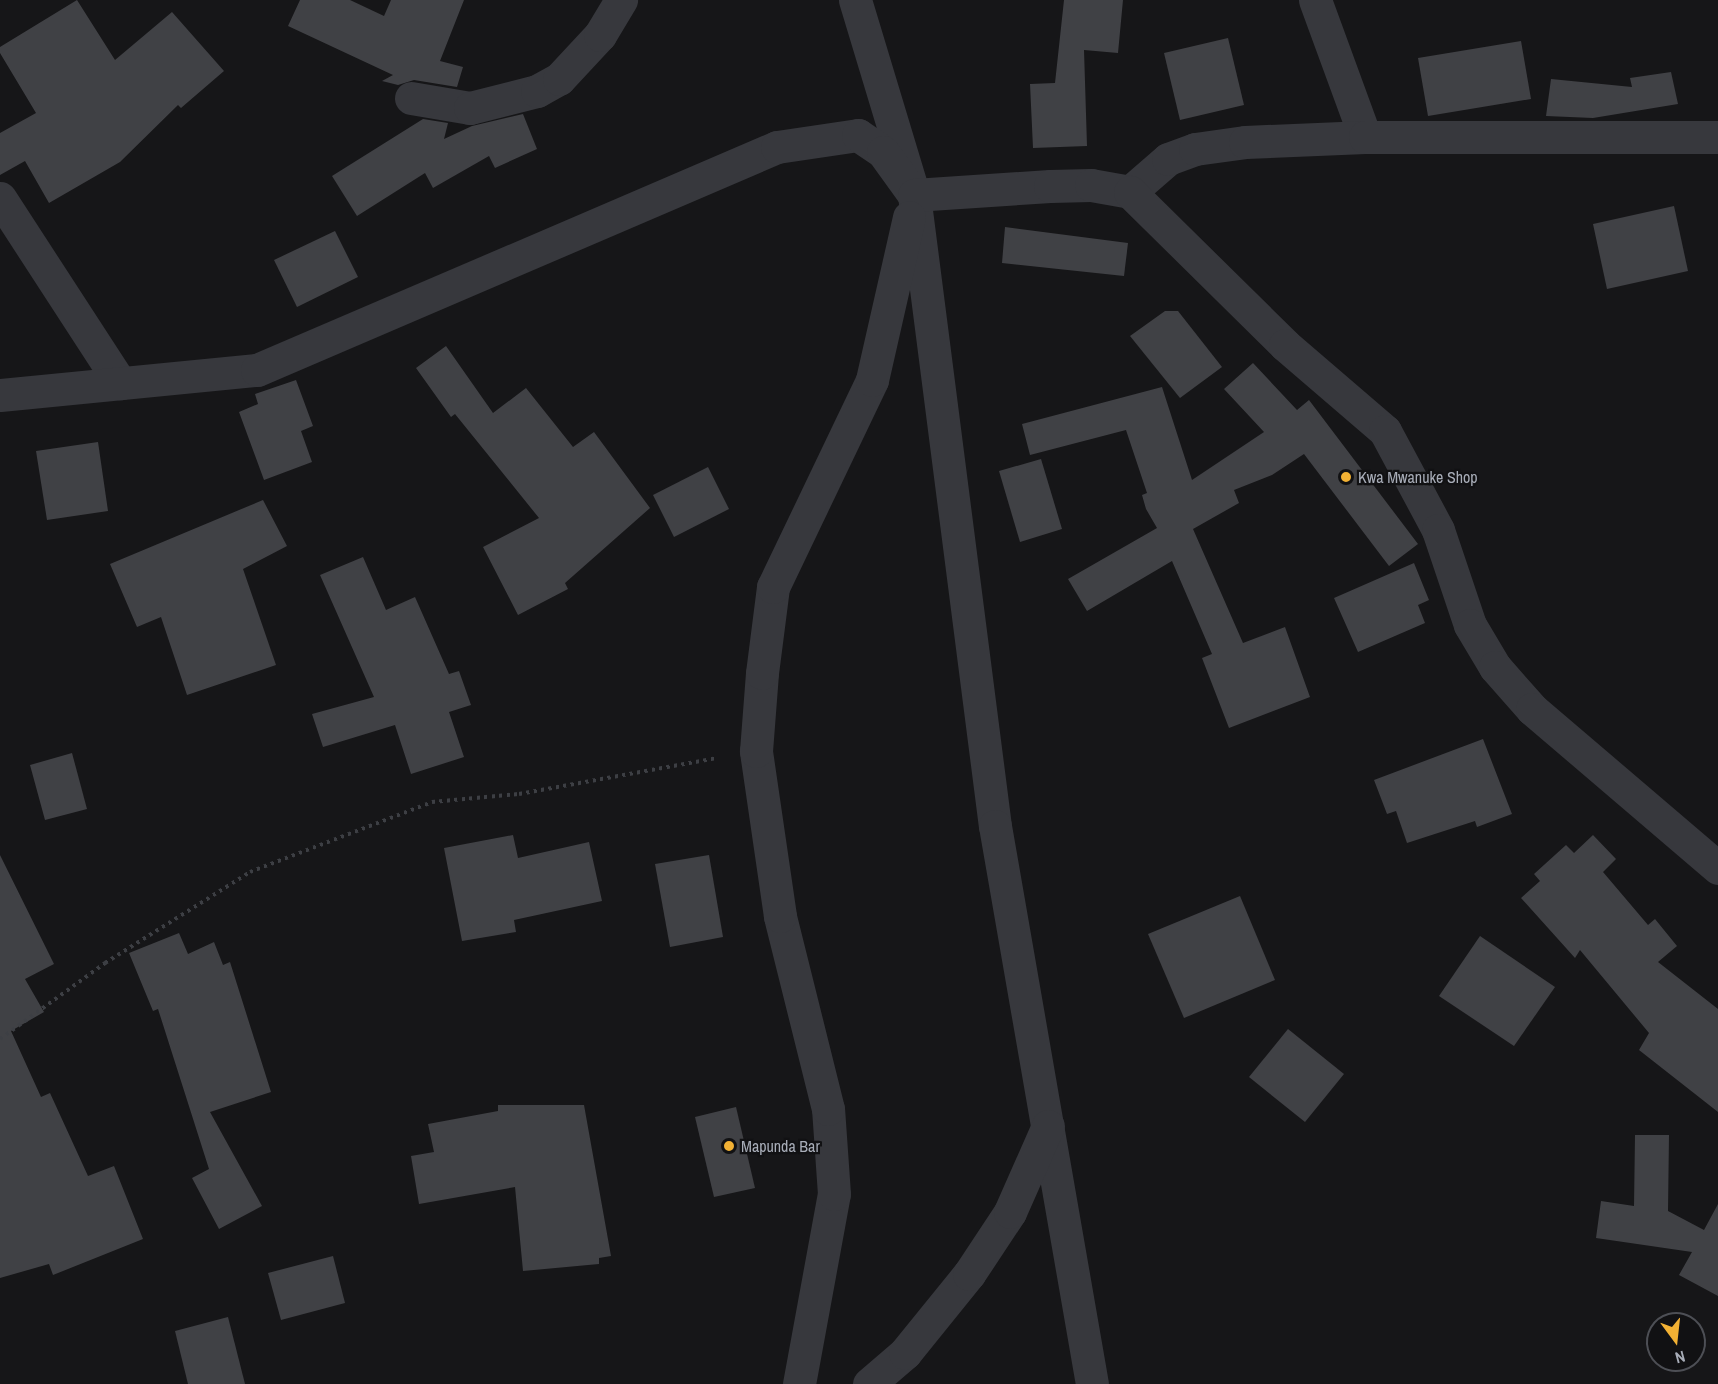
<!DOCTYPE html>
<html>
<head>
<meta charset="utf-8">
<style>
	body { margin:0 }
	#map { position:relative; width:1718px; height:1384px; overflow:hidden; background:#161618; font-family:"Archivo Narrow",sans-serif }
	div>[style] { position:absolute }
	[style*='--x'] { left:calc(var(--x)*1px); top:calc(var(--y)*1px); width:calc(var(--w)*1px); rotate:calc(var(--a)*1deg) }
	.building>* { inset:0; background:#404145 }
	.path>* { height:4px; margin-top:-2px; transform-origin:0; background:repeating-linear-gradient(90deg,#3d3f44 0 3px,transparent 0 7.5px) }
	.minor>* { height:33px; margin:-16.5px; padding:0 16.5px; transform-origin:16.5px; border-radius:16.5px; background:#37383d }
	.dots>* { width:16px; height:16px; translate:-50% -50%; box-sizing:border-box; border:3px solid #111113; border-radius:50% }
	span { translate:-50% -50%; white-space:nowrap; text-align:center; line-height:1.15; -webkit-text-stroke:4.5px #111113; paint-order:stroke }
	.poi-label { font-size:16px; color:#a8adb8 }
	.left { translate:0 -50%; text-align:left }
	.north { position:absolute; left:1646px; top:1312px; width:60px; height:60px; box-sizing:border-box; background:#111113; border:2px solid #4d4f55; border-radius:50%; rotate:165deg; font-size:16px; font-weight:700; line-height:24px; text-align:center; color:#a8adb8 }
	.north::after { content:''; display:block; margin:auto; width:21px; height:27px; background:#f2b134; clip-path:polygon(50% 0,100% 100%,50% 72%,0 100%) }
</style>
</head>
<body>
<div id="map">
	<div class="building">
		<div style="clip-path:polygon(77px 0,115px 60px,172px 12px,224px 71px,181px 108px,178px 105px,120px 162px,49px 203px,25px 161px,0 175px,0 133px,36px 113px,0 53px,0 47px)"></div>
		<div style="clip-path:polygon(300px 0,350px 0,384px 16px,391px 0,464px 0,440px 61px,463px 67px,457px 87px,414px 80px,398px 85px,382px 81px,393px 75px,288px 26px)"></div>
		<div style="clip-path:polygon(1064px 0,1123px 0,1118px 53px,1084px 50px,1087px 146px,1033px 148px,1030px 84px,1055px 83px)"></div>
		<div style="clip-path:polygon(1228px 38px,1244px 105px,1180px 120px,1164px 53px)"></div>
		<div style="clip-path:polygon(1521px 41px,1531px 99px,1428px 116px,1418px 58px)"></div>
		<div style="clip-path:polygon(1671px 72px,1678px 104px,1593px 118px,1546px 116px,1551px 79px,1632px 87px,1630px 78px)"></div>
		<div style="clip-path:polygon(523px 114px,537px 149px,495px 168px,489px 156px,433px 188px,425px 173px,357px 216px,332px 176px,423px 119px,448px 123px,444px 139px,472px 126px)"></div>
		<div style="clip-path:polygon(1674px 206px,1688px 271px,1607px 289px,1593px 224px)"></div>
		<div style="clip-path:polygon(1005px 227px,1128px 243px,1124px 276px,1002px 263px)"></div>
		<div style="clip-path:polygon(335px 231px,358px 277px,297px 307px,274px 260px)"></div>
		<div style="clip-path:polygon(1165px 311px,1178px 311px,1222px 367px,1180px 398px,1130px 336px)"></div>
		<div style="clip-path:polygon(446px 346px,493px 413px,526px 388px,573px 447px,594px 432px,650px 508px,565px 583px,568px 589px,518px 615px,483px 547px,539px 518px,455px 414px,451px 417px,416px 368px)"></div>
		<div style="clip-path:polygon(1253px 363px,1297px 410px,1309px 400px,1418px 544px,1389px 566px,1304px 454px,1272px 475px,1234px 490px,1239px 503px,1193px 529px,1243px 643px,1285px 627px,1310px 697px,1229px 728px,1202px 658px,1212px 654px,1172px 561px,1087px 611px,1068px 579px,1157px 528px,1146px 509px,1142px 495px,1147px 493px,1126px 430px,1030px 455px,1022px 424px,1162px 387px,1192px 480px,1264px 432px,1224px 389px)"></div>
		<div style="clip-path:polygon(296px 380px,313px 426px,301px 431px,312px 462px,264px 480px,239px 412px,258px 404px,255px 394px)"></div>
		<div style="clip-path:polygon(98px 442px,108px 511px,47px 520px,36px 451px)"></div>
		<div style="clip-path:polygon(1041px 459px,1062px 529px,1020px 542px,999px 471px)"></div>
		<div style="clip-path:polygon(708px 467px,729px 509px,674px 537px,653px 495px)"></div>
		<div style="clip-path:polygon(263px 500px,287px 546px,243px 569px,276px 665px,187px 695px,161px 617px,137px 627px,110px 564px)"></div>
		<div style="clip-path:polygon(363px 557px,386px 610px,415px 597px,449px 674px,459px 671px,471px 705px,449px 712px,464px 757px,411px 774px,395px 725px,323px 747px,312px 714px,374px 697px,320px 575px)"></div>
		<div style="clip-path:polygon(1414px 563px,1429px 600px,1418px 605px,1425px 623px,1358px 652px,1334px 598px)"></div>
		<div style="clip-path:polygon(1483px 739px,1512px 814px,1477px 827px,1475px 821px,1407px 843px,1396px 811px,1387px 814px,1374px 780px)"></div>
		<div style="clip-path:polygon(72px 753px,87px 809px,45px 820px,30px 765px)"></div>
		<div style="clip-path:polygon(513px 835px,518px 858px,589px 842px,602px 901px,514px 920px,516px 932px,462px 941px,444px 848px)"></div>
		<div style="clip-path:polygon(1593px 835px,1616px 859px,1603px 872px,1648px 925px,1655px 919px,1677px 946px,1658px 962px,1718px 1009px,1718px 1112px,1639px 1050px,1649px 1033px,1580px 950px,1575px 958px,1521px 898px,1540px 881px,1534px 874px,1566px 845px,1574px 853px)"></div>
		<div style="clip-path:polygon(0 855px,54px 964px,25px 979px,44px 1012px,11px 1031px,41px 1097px,50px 1093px,88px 1176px,114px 1166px,143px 1239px,53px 1275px,49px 1264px,0 1278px)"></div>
		<div style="clip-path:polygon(709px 855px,723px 937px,670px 947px,655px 864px)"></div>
		<div style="clip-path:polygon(1240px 896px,1275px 980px,1184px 1018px,1148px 934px)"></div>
		<div style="clip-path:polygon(179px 933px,188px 954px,214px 942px,223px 965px,230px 962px,271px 1092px,210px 1112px,262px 1206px,219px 1229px,192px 1178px,209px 1169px,158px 1009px,153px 1011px,129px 953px)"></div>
		<div style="clip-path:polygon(1480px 936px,1555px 987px,1514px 1046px,1439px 996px)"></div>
		<div style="clip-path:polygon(1288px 1029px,1344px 1074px,1305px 1122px,1249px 1077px)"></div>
		<div style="clip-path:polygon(498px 1105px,584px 1105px,611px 1256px,599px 1258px,599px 1264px,523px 1271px,515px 1187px,419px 1204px,411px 1156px,434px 1152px,428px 1124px,498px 1111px)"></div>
		<div style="clip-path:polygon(736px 1107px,755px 1188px,714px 1197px,695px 1117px)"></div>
		<div style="clip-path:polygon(1635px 1135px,1669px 1135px,1668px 1211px,1704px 1230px,1718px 1204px,1718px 1296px,1679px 1275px,1692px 1252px,1596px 1238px,1601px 1201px,1634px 1206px)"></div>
		<div style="clip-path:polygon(333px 1256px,345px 1303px,281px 1320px,268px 1273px)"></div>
		<div style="clip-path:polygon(228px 1317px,245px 1384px,188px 1384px,175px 1331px)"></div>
	</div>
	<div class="path">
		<div style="--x:0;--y:1039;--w:130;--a:-35.9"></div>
		<div style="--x:105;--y:963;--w:171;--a:-32.1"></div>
		<div style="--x:250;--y:872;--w:195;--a:-21"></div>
		<div style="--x:432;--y:802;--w:87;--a:-5.3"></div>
		<div style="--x:519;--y:794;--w:202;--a:-10.3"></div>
	</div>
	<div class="minor">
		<div style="--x:855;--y:0;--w:204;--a:73.2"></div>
		<div style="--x:914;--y:195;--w:636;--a:82.69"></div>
		<div style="--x:995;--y:826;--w:566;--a:80.14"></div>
		<div style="--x:1315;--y:0;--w:146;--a:69.9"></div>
		<div style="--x:411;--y:98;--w:60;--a:9.6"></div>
		<div style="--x:470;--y:108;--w:69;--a:-14.2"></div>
		<div style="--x:537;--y:91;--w:25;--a:-29"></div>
		<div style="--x:559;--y:79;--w:60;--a:-47"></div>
		<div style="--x:600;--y:35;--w:41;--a:-59"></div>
		<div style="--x:1130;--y:192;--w:50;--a:-41"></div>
		<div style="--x:1168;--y:159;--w:29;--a:-20"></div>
		<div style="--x:1195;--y:149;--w:50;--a:-8"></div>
		<div style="--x:1245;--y:142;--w:120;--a:-2.4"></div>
		<div style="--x:1365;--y:137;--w:353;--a:0"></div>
		<div style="--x:0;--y:198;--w:221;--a:57"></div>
		<div style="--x:0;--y:395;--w:258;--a:-5.6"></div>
		<div style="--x:257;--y:370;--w:566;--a:-23.21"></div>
		<div style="--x:777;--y:147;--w:82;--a:-8.4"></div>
		<div style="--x:858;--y:135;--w:30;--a:34"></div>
		<div style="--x:883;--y:152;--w:53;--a:54.2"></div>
		<div style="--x:914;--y:195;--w:136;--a:-3.8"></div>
		<div style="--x:1050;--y:186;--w:41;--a:-1.4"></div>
		<div style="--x:1091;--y:185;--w:40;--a:10"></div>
		<div style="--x:1130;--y:192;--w:218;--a:44.6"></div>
		<div style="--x:1285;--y:345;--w:132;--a:40.7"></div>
		<div style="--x:1385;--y:431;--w:112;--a:61.8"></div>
		<div style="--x:1438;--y:530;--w:100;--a:71.4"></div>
		<div style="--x:1470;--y:625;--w:49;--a:59.2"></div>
		<div style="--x:1495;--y:667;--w:56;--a:48.6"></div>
		<div style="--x:1532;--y:709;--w:245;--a:40.5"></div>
		<div style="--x:799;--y:1384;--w:193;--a:-79.6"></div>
		<div style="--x:834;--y:1194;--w:85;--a:-94"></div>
		<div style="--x:828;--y:1109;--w:199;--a:-104"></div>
		<div style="--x:780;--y:916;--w:167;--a:-98.3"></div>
		<div style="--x:756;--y:751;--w:78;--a:-85.6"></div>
		<div style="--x:762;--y:673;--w:87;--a:-82.7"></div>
		<div style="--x:773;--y:587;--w:229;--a:-64.4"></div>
		<div style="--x:872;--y:380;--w:167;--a:-77.2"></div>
		<div style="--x:869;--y:1384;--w:48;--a:-40.7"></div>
		<div style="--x:905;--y:1353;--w:102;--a:-51"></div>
		<div style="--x:969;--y:1274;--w:74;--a:-56.5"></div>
		<div style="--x:1010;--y:1212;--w:94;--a:-66.2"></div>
	</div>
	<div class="dots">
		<div style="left:1346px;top:477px;background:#f2b134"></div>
		<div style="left:729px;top:1146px;background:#f2b134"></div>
	</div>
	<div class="poi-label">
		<span class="left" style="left:1358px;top:477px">Kwa Mwanuke Shop</span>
		<span class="left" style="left:741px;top:1146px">Mapunda Bar</span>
	</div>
	<div class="north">N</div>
</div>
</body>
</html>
